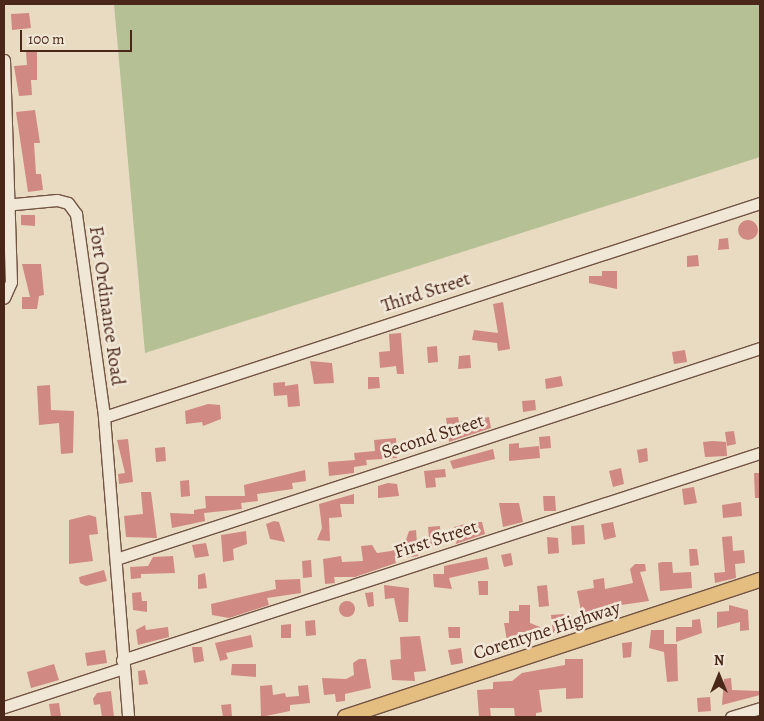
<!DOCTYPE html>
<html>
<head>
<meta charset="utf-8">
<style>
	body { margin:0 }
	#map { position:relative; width:764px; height:721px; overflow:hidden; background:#e9dac2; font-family:Alegreya,serif }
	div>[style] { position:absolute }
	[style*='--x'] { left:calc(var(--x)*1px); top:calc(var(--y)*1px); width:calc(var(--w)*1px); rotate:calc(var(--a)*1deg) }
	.green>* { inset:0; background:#b5c094 }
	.building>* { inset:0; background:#d08983 }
	.round { border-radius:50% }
	.roads { filter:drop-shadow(1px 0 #725443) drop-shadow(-1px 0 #725443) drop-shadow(0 1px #725443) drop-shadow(0 -1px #725443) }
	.minor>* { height:11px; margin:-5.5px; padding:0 5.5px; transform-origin:5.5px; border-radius:5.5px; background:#f1e7d7 }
	.major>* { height:14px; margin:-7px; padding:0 7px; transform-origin:7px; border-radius:7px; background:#e4bd81 }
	span { translate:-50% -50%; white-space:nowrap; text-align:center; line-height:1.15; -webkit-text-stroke:5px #f1e7d7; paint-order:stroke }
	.street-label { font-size:19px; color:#4b2719 }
	.frame { position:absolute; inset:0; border:5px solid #4b2719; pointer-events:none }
	.north { position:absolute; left:694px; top:651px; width:50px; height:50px; -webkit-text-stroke:4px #f1e7d7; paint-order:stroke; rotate:0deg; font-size:14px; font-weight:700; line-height:20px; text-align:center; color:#4b2719 }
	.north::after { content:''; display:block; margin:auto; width:18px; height:22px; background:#4b2719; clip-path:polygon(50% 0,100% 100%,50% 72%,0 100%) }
	.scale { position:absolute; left:20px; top:30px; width:112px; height:22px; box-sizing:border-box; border:2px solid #4b2719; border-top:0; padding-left:6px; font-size:15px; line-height:18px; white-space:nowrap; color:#4b2719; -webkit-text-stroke:4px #f1e7d7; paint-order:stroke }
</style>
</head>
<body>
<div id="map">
	<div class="green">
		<div style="clip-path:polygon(114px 4px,760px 4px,760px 157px,145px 353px)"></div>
	</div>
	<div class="building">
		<div style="clip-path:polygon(29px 13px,31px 28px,12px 30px,11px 14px)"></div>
		<div style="clip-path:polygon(26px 52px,37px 52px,37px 80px,31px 80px,32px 95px,19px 96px,14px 66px,27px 65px)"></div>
		<div style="clip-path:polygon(35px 110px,40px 143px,34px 143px,36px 174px,41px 174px,43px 190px,28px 192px,16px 112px)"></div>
		<div style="clip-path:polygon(21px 215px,35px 215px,35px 226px,21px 225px)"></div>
		<div class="round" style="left:738px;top:220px;width:20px;height:20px"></div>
		<div style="clip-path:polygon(728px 238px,729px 249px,718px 250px,719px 239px)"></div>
		<div style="clip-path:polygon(698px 255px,699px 266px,687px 267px,687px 256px)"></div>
		<div style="clip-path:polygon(22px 264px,41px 264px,44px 295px,39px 296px,37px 309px,22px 309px,22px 297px,30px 297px)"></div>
		<div style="clip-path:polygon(602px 271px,617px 271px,617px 289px,589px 283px,589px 276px,602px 276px)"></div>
		<div style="clip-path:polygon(503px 302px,510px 349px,498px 351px,497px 343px,472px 340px,474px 330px,498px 333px,493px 304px)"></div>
		<div style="clip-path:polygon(401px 333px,404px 374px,397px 374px,396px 366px,380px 368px,379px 352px,390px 351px,389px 334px)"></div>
		<div style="clip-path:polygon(437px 346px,438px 362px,428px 363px,427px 347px)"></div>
		<div style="clip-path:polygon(685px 350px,687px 362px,674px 364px,672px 352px)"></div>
		<div style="clip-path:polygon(470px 355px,471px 368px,458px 369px,459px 356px)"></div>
		<div style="clip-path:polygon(310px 361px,332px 363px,334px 383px,314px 384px)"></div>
		<div style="clip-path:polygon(561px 376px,563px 386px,546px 389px,545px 379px)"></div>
		<div style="clip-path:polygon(368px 377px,379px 377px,380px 388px,368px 389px)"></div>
		<div style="clip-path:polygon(285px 382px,285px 386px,298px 384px,300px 406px,288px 407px,287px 395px,274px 396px,273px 383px)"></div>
		<div style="clip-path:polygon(50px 385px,51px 410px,74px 411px,73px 453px,61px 454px,59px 423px,39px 425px,37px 386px)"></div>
		<div style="clip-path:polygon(535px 400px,536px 410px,523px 412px,522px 401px)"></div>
		<div style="clip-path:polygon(208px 404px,220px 405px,221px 419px,203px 426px,202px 422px,186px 424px,185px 411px)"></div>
		<div style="clip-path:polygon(458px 417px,459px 422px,489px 417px,491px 428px,449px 442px,446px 418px)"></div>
		<div style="clip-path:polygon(734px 431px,736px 444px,727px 446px,725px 432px)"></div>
		<div style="clip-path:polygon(550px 436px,551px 448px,540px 449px,539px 437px)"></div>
		<div style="clip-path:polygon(396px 438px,397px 458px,366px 460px,367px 465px,354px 467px,354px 473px,329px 476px,328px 462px,355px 460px,354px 453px,375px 451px,374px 440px)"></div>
		<div style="clip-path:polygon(128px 439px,133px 482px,119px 484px,118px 474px,125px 473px,117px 440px)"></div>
		<div style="clip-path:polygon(713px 441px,726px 442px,727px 456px,705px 457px,703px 442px)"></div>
		<div style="clip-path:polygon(519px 443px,519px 448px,539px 446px,540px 458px,509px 461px,509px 444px)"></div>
		<div style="clip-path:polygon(165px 447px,166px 461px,156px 462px,155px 448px)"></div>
		<div style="clip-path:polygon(647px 448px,648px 461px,639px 463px,637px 450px)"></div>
		<div style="clip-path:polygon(493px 449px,495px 459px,453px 469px,450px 461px)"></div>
		<div style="clip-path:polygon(621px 468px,624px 484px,613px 487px,609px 471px)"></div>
		<div style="clip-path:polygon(445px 469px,446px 477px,435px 478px,436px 487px,426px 488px,424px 471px)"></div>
		<div style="clip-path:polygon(305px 470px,306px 481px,292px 483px,293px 489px,257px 494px,258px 501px,241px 503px,242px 509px,204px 513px,205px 521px,172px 528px,170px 513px,194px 514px,194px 510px,206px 508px,205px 496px,245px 496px,244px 485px)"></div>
		<div style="clip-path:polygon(754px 473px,760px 473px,760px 498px,755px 498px)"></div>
		<div style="clip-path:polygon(189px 480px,190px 496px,181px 497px,180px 481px)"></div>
		<div style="clip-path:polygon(388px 483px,397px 484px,399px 496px,378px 498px,378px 486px)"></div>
		<div style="clip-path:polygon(694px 487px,697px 503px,684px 505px,682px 489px)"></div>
		<div style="clip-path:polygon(141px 492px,151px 492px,157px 538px,126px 537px,124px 516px,143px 514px)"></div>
		<div style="clip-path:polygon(354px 494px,354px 504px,340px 504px,342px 517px,329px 518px,330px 541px,317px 540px,322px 528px,319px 504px)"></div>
		<div style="clip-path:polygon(543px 496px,555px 496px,556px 511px,544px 511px)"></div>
		<div style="clip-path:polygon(741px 502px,742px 516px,723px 518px,722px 505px)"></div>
		<div style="clip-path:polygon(499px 503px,519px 503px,523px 522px,503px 527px)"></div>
		<div style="clip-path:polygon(89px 515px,96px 517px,98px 534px,89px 535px,93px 561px,69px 564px,69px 520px)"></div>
		<div style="clip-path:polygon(274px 521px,279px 522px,285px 542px,270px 539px,266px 524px)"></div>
		<div style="clip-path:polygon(473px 522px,482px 522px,485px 534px,456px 544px,454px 527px)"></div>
		<div style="clip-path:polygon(613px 522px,616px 537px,604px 540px,601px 524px)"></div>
		<div style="clip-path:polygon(584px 525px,585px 544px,572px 545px,571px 526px)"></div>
		<div style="clip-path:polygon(440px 526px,441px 546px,430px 547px,428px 527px)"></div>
		<div style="clip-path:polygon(416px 530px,418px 556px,396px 559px,396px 563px,355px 577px,334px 577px,335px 583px,325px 584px,323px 559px,341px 556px,342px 562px,363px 561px,361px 546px,372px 545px,377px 553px,391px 551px,404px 546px,409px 531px)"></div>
		<div style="clip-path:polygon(246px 531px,247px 544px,233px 549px,234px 560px,223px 562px,221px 535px)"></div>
		<div style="clip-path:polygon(732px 536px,733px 551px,744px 550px,745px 563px,735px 564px,736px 578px,715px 583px,714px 573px,725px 572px,722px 537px)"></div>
		<div style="clip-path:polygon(547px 537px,558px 538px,559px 553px,548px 554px)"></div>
		<div style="clip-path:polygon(206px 543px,209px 556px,195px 558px,192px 545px)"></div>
		<div style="clip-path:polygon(689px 549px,697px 549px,699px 565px,690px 566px)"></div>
		<div style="clip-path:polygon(511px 553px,513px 565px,504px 567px,501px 555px)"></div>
		<div style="clip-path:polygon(173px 556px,175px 573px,141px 574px,141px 578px,131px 579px,130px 567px,148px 566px,153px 557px)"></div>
		<div style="clip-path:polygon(487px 557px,489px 569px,449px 578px,452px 589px,434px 587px,433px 574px,444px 574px,444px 566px)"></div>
		<div style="clip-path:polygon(311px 560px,312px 577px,303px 578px,302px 561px)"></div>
		<div style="clip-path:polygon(662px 562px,672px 562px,673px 573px,691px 572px,692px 588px,660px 591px,658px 563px)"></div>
		<div style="clip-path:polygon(635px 564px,645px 564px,646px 571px,640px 572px,649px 601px,593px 609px,595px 618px,583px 621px,577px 591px,594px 588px,593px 580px,604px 578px,605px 589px,633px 583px,630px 569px)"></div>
		<div style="clip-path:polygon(104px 570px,107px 581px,86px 586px,80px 583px,79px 577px)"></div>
		<div style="clip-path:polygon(205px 573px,207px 588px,198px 589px,198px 575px)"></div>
		<div style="clip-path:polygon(300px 579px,301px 593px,267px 598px,269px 605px,229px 618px,212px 615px,211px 604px,276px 589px,275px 580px)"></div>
		<div style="clip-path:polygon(478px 581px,488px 581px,488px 595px,479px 595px)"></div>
		<div style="clip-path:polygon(384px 585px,409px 588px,408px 622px,399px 622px,394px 598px,385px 599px)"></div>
		<div style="clip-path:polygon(547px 585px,549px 606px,539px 607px,537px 586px)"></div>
		<div style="clip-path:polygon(141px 592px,142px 601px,147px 601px,147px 612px,133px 610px,132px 593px)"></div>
		<div style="clip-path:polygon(373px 592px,374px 606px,368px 607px,365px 593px)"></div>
		<div class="round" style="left:339px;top:601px;width:16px;height:16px"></div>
		<div style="clip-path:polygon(519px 605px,530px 605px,530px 623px,540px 627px,541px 636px,507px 641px,504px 623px,509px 623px,509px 611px,519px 611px)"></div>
		<div style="clip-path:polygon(729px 605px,748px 610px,749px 630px,740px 631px,740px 622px,717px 628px,717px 612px,729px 611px)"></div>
		<div style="clip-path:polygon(564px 614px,564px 618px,575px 617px,575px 625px,553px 633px,551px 615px)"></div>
		<div style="clip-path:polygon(700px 619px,702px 633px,676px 642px,676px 627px,692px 627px,692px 620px)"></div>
		<div style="clip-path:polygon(315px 620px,316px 635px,306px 636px,305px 621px)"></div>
		<div style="clip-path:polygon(291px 624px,291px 638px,281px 638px,281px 625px)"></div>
		<div style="clip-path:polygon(145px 625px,146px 630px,168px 627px,169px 637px,138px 645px,136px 630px)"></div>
		<div style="clip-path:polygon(448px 627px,460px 627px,460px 638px,449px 638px)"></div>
		<div style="clip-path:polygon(651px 630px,664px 630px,664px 644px,677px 644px,678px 681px,667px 682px,664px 652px,649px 648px)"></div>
		<div style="clip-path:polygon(251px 635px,253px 647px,226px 653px,228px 659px,220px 661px,215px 643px)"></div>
		<div style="clip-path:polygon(420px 636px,426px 671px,414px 672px,415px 681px,392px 680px,390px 660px,401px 659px,400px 637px)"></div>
		<div style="clip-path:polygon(632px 642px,631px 657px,623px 658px,622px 643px)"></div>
		<div style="clip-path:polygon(192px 647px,202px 647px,204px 661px,194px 663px)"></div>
		<div style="clip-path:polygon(461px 648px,463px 663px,451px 665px,448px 650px)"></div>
		<div style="clip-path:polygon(105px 650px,107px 663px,87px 666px,85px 653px)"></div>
		<div style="clip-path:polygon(359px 659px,366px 659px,371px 688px,345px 694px,345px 701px,336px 702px,335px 694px,324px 695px,322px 678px,346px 679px,354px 675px,353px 663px)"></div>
		<div style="clip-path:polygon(565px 659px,583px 659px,583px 698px,566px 699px,566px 688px,539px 690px,542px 712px,536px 713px,536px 717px,515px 717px,514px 708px,490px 708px,491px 717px,479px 717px,477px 690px,493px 689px,493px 682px,512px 681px,522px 673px,565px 665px)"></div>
		<div style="clip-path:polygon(54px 664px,59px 680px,31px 688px,27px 672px)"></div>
		<div style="clip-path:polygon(232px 664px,256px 664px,256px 677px,231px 675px)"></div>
		<div style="clip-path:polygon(145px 670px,148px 684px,139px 685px,138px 671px)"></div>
		<div style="clip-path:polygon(731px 678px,732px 690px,760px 691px,760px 695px,722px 705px,724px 679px)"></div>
		<div style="clip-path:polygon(272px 685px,273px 695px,285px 693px,286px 697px,299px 696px,298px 686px,308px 685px,310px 703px,290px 705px,290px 711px,261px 717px,260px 686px)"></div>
		<div style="clip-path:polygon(111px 691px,114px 717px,102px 717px,100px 704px,94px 705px,93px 699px,97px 693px)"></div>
		<div style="clip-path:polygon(710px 697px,711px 711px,698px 712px,697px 698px)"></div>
		<div style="clip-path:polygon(59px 703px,61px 717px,51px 717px,49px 704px)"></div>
		<div style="clip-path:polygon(231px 704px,232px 717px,223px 717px,221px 705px)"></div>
	</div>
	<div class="roads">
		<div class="minor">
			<div style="--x:4;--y:60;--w:222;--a:88.2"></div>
			<div style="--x:11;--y:282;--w:17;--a:114"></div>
			<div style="--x:4;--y:205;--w:53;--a:-5.4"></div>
			<div style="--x:57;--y:200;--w:11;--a:15"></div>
			<div style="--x:68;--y:203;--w:14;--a:54"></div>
			<div style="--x:76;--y:214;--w:205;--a:82.1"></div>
			<div style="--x:104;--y:417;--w:301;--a:85.4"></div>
			<div style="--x:104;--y:417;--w:690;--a:-18.07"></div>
			<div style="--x:116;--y:559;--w:678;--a:-18.14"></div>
			<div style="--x:122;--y:660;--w:671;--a:-17.98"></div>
			<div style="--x:4;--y:707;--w:125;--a:-18.1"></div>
			<div style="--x:731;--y:717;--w:30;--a:-17"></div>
		</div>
		<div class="major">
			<div style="--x:345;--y:717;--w:437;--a:-18.3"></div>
		</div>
	</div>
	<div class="street-label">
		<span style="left:426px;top:293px;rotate:-18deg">Third Street</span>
		<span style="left:106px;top:306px;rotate:82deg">Fort Ordinance Road</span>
		<span style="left:433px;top:437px;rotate:-18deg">Second Street</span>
		<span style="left:436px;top:540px;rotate:-18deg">First Street</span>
		<span style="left:547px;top:631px;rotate:-18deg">Corentyne Highway</span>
	</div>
	<div class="frame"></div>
	<div class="north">N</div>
	<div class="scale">100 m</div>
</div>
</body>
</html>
